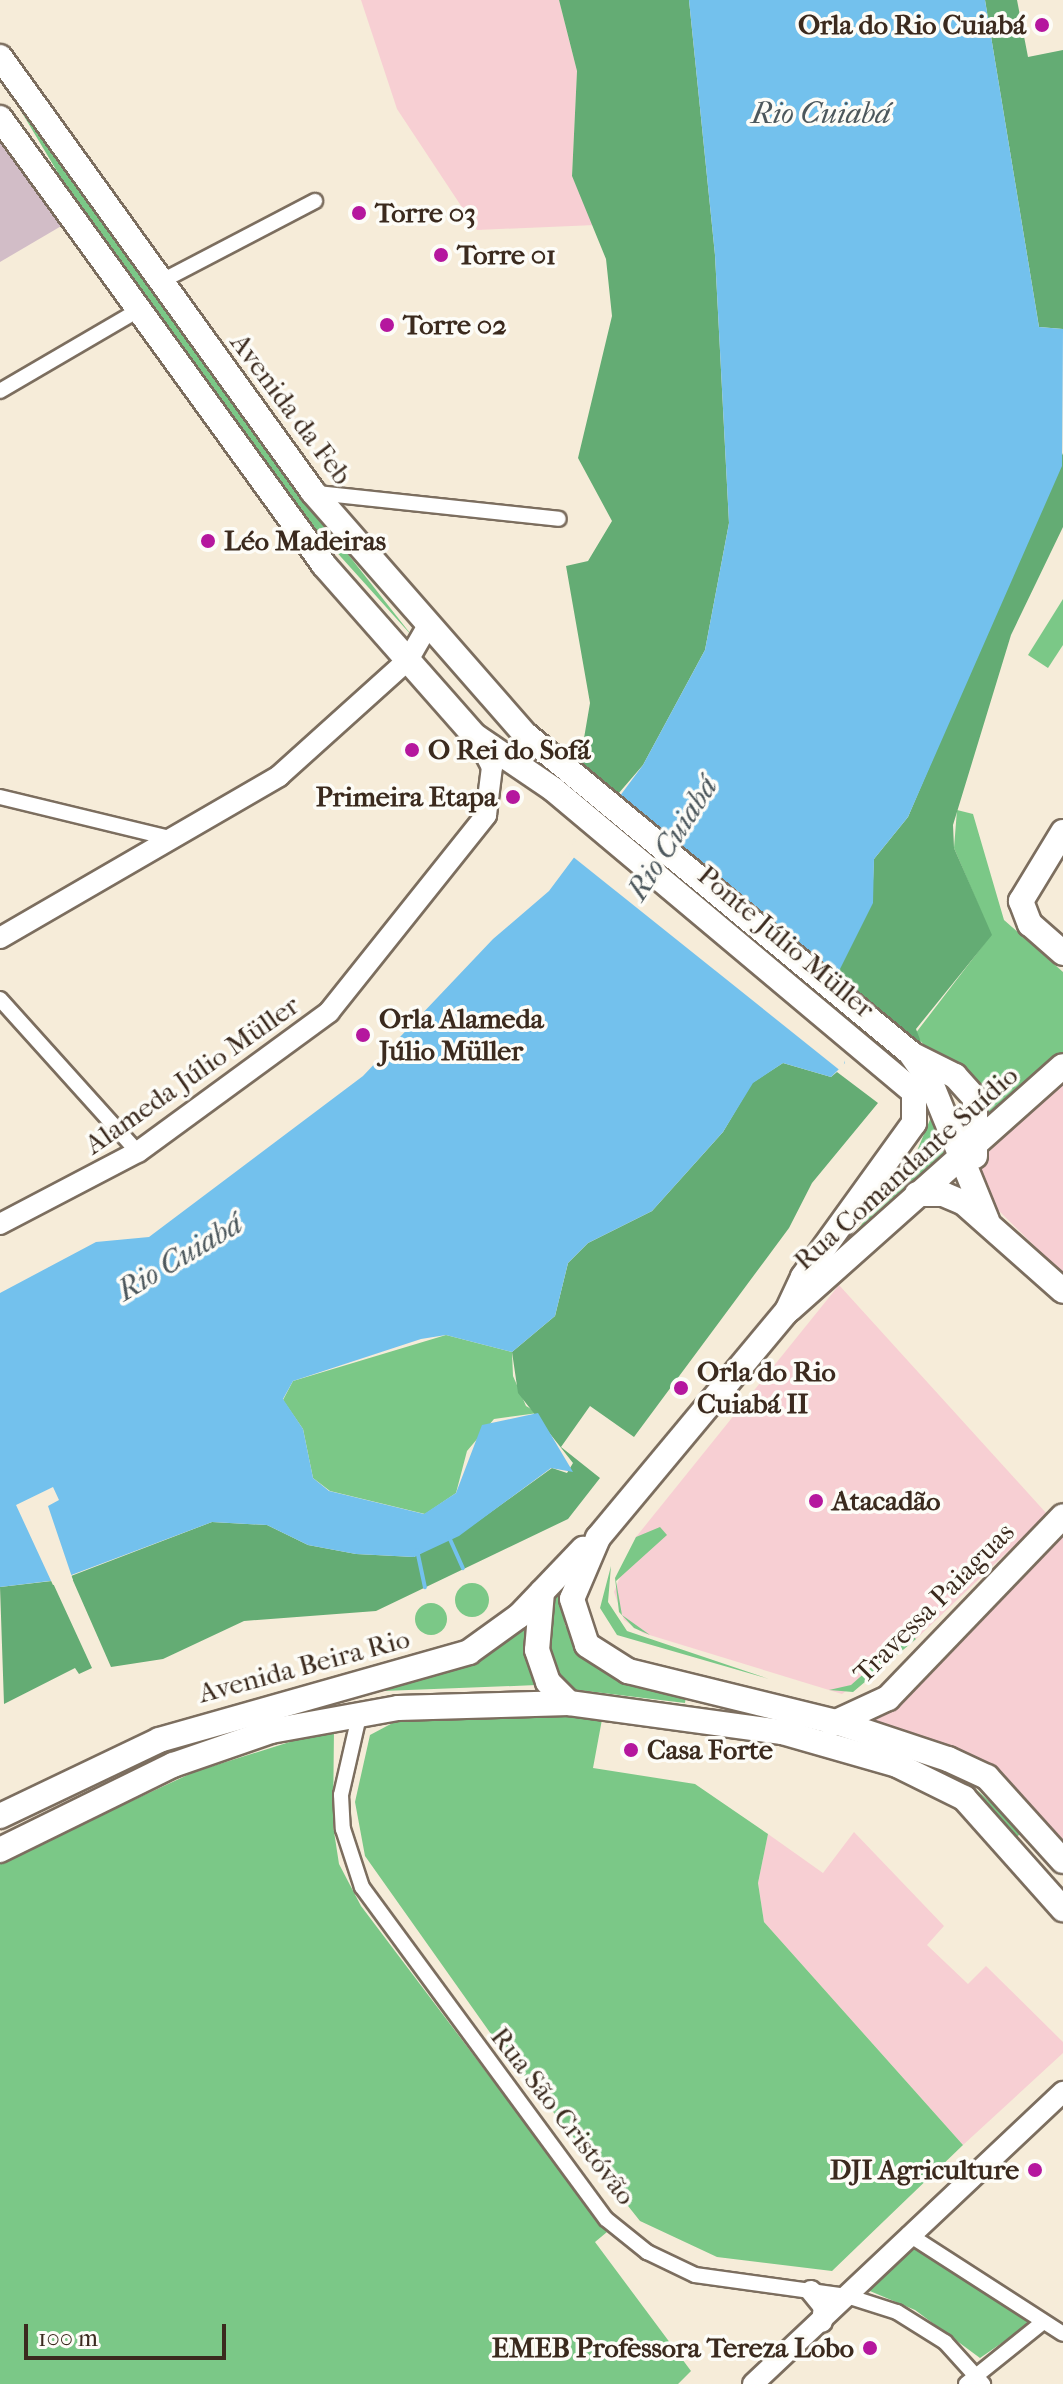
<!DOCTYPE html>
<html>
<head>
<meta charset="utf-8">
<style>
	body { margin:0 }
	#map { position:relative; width:1063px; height:2384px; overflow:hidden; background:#f6ecd9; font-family:"IM FELL French Canon",serif }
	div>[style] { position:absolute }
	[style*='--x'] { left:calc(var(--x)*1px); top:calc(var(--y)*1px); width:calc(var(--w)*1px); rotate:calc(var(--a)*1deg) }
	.built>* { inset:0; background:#f7cfd3 }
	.industrial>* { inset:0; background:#d2bdc7 }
	.green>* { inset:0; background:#7bc887 }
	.round { border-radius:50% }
	.forest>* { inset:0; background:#64ac74 }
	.water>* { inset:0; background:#73c1ed }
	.pier>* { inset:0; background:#f6ecd9 }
	.stream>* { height:4px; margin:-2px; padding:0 2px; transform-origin:2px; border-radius:2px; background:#73c1ed }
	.roads { filter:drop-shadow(2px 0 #7c6e5f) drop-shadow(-2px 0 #7c6e5f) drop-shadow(0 2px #7c6e5f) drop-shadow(0 -2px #7c6e5f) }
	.minor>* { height:14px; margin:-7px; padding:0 7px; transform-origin:7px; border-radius:7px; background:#fff }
	.secondary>* { height:20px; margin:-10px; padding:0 10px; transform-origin:10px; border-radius:10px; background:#fff }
	.primary>* { height:24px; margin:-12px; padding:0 12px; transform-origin:12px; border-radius:12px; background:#fff }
	.dots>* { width:22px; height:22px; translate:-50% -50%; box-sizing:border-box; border:4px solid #fdfcf7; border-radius:50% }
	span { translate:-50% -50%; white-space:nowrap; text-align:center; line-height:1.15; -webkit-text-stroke:7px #fdfcf7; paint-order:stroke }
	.poi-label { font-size:28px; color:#3b2a1e; font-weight:700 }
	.right { translate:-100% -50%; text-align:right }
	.left { translate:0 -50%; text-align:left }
	.street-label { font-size:28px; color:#3b2a1e }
	.water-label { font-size:30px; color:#4c575c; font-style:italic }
	.scale { position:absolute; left:24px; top:2324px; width:202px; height:36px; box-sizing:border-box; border:4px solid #3b2a1e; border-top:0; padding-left:10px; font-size:24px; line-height:28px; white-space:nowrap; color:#3b2a1e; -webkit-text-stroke:6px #fdfcf7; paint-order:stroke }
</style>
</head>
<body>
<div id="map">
	<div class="built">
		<div style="clip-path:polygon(361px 0,559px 0,577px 71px,572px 176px,595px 225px,477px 230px,397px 109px)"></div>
		<div style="clip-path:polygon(1063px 1083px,1063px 1274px,991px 1203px,977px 1179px,979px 1161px)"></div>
		<div style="clip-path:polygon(839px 1285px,1047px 1514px,914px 1641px,842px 1694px,643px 1633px,624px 1620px,614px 1592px,636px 1537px)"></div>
		<div style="clip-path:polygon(1063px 1518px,1063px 1848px,992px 1771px,942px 1743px,869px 1723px)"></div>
		<div style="clip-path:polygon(854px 1832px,944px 1926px,927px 1945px,968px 1984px,986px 1966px,1063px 2042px,1063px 2053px,963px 2145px,764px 1922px,758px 1883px,768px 1834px,823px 1873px)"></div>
	</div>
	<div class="industrial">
		<div style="clip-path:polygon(0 135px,63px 225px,0 262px)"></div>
	</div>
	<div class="green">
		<div style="clip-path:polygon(0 76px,281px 469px,413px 637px,296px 507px,64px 183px)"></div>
		<div style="clip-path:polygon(1063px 599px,1063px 645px,1048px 668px,1028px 655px)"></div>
		<div style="clip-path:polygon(957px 810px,973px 814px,1004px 920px,1063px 972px,1063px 1053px,987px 1123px,915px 1034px,991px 935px,954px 848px)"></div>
		<div style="clip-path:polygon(932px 1115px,952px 1158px,854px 1234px,914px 1158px)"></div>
		<div style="clip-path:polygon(446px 1335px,512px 1352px,513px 1376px,526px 1406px,538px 1413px,494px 1419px,467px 1451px,456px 1493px,425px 1514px,330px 1491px,313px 1478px,303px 1429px,283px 1400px,293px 1381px)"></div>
		<div style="clip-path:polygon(660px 1527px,667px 1535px,616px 1581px,622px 1615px,650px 1635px,634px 1628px,619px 1612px,615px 1578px,636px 1537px)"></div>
		<div style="clip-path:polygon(611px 1566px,608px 1602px,627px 1631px,769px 1679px,617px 1635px,600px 1608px)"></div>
		<div class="round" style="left:455px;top:1583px;width:34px;height:34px"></div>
		<div style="clip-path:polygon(561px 1588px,565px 1625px,584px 1658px,609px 1674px,686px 1696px,685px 1703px,537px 1685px,383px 1691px,466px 1663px)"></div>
		<div class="round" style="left:415px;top:1603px;width:32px;height:32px"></div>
		<div style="clip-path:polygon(910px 1633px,916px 1639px,853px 1692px,829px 1690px,851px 1685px)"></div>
		<div style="clip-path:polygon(603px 1714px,593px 1768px,695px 1784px,768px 1834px,758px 1883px,764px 1922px,963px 2145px,832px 2271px,717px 2257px,640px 2221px,491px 2034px,365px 1856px,355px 1802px,370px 1735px,402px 1718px)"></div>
		<div style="clip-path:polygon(334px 1728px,333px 1825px,339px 1864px,361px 1906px,607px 2232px,595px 2242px,691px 2371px,678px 2384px,0 2384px,0 1862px,194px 1772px)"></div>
		<div style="clip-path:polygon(914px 1760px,967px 1781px,1023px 1832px,1015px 1838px)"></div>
		<div style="clip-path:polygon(907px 2241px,1035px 2320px,980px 2358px,915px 2310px,858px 2286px)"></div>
	</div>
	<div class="forest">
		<div style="clip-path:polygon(559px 0,689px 0,715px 255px,729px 523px,705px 650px,643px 765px,612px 801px,569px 767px,583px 744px,590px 703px,566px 566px,588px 561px,612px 521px,578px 458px,612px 316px,606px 259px,572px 176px,577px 71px)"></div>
		<div style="clip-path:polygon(985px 0,1017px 0,1028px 57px,1063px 50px,1063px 329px,1039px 327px)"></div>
		<div style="clip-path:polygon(1063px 453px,1063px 527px,1011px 635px,953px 825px,954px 848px,992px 935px,916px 1029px,924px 1050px,834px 979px,872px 903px,874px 859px,908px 817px)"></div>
		<div style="clip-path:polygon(783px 1063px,831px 1077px,837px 1072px,878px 1103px,812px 1183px,789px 1228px,634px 1437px,590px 1406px,561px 1447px,600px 1478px,568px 1519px,376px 1611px,244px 1621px,163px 1659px,111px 1667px,71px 1576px,212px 1522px,267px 1525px,308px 1545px,356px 1554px,414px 1557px,470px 1527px,552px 1468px,567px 1473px,573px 1463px,518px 1393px,512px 1352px,555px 1316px,568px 1263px,588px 1243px,652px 1211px,723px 1132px,752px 1083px)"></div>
		<div style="clip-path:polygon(52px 1581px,92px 1668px,79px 1674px,75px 1668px,4px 1704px,0 1587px)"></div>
	</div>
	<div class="water">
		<div style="clip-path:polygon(689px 0,985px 0,1039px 327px,1063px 329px,1062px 466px,908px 817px,874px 859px,873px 903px,835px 979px,845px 1063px,831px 1077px,783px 1063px,753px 1083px,723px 1132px,652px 1211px,588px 1243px,568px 1263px,555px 1316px,512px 1352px,446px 1335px,421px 1339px,293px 1381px,283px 1399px,303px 1429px,313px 1478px,329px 1491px,424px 1514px,456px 1493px,482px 1425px,538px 1413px,573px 1472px,551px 1468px,459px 1536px,414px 1557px,356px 1554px,308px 1545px,267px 1525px,212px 1522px,58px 1580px,0 1587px,0 1293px,96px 1242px,149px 1237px,363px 1076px,493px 939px,549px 891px,643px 765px,705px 650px,729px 523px,715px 255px)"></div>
	</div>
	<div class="pier">
		<div style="clip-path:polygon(609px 798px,842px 1000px,854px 1025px,842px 1072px,567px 852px)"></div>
		<div style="clip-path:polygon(53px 1487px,59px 1500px,48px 1506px,73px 1580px,53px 1585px,16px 1505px)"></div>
	</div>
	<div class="stream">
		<div style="--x:449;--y:1537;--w:34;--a:66"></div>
		<div style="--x:417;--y:1550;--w:38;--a:78"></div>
	</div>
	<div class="roads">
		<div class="minor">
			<div style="--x:160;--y:282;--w:175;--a:-27.6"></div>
			<div style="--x:0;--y:391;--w:156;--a:-30.3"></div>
			<div style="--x:317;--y:493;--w:243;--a:6.1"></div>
			<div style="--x:0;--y:797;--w:179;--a:13.6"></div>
			<div style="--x:0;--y:999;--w:206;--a:48"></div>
			<div style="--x:360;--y:1712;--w:85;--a:102.9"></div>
			<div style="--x:341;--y:1795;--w:34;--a:87"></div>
			<div style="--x:343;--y:1829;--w:61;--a:71.9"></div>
			<div style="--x:362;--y:1887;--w:412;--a:53.7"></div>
			<div style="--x:606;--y:2219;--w:53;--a:38.8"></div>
			<div style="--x:647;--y:2252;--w:53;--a:25.6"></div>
			<div style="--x:695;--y:2275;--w:153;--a:7.9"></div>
			<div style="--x:847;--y:2296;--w:52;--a:17.7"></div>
			<div style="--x:897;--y:2312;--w:57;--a:32"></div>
			<div style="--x:945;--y:2342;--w:57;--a:47.9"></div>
			<div style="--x:908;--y:2234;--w:184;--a:32.8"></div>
			<div style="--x:966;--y:2384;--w:99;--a:-38.8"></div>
		</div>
		<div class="secondary">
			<div style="--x:0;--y:938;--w:323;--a:-30.1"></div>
			<div style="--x:279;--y:776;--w:173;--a:-42"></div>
			<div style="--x:408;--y:660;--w:39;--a:-60"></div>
			<div style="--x:0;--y:1224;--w:156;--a:-27.6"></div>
			<div style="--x:138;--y:1152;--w:237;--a:-36.2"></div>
			<div style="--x:329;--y:1012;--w:252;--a:-51.4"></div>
			<div style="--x:486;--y:815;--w:48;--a:-82.9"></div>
			<div style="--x:492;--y:767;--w:32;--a:-118"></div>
			<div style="--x:811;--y:2291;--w:21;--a:51"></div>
			<div style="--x:824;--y:2307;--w:15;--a:98"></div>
			<div style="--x:753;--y:2384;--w:426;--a:-43.3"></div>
		</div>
		<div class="primary">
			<div style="--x:0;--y:57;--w:536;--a:54.26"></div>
			<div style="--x:313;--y:492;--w:323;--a:48.8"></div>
			<div style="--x:526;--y:735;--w:500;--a:39.6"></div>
			<div style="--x:911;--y:1054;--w:35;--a:55"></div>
			<div style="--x:931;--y:1083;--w:148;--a:67.8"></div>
			<div style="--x:0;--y:118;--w:552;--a:54.06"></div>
			<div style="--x:324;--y:565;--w:228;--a:48.6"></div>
			<div style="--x:475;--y:736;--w:94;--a:34.2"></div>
			<div style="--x:553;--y:789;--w:471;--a:40"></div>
			<div style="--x:914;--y:1092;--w:31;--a:90"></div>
			<div style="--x:914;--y:1123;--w:190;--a:125.8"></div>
			<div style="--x:803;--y:1277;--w:38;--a:115"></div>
			<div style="--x:787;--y:1311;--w:295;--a:129.8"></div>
			<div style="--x:598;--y:1538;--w:66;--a:113.1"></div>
			<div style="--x:572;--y:1599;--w:48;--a:71.9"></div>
			<div style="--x:587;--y:1645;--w:49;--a:32.4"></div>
			<div style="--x:628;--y:1671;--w:217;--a:13.8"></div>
			<div style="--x:839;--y:1723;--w:115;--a:18.3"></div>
			<div style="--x:948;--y:1759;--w:43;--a:24.8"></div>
			<div style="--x:987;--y:1777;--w:113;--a:47.9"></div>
			<div style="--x:1063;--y:832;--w:81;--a:121.3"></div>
			<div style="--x:1021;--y:901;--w:25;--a:69"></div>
			<div style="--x:1030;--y:924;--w:44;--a:41.3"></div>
			<div style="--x:913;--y:1055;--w:47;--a:26.6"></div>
			<div style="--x:955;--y:1076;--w:30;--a:48"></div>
			<div style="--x:975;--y:1098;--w:58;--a:90"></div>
			<div style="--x:917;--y:1194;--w:26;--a:0"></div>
			<div style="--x:943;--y:1194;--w:23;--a:23"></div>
			<div style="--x:964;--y:1203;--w:132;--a:41.6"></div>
			<div style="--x:790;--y:1309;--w:365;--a:-41.7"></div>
			<div style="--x:542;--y:1592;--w:58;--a:94.9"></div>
			<div style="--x:537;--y:1650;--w:34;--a:71"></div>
			<div style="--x:548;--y:1682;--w:30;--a:45"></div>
			<div style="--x:832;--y:1724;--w:62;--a:-24.9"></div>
			<div style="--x:888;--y:1698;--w:252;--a:-46.1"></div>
			<div style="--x:0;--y:1816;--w:176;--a:-25.5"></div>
			<div style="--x:159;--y:1740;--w:322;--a:-15.8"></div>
			<div style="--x:469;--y:1652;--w:62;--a:-35.8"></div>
			<div style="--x:519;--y:1616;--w:93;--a:-46.3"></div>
			<div style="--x:0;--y:1850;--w:193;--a:-26.2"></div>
			<div style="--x:173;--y:1765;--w:104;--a:-19.1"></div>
			<div style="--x:271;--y:1731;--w:129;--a:-10.3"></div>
			<div style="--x:398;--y:1708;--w:171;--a:-1.7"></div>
			<div style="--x:569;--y:1703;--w:215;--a:7.8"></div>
			<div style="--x:782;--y:1732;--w:120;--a:16"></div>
			<div style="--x:897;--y:1765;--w:75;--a:26.2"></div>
			<div style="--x:964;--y:1798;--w:149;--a:48.3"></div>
		</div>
	</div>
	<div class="dots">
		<div style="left:1042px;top:25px;background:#b5179e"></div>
		<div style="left:359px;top:213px;background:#b5179e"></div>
		<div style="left:441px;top:255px;background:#b5179e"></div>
		<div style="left:387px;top:325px;background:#b5179e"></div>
		<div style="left:208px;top:541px;background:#b5179e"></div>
		<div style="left:412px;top:750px;background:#b5179e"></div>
		<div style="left:513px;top:797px;background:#b5179e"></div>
		<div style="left:363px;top:1035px;background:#b5179e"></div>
		<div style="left:681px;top:1388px;background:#b5179e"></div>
		<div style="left:816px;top:1501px;background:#b5179e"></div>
		<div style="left:631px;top:1750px;background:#b5179e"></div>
		<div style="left:1035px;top:2170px;background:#b5179e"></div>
		<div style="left:870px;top:2348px;background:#b5179e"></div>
	</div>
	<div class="poi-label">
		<span class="right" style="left:1026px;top:25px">Orla do Rio Cuiabá</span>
		<span class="left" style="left:375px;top:213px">Torre 03</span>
		<span class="left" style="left:457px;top:255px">Torre 01</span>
		<span class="left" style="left:403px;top:325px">Torre 02</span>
		<span class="left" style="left:224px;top:541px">Léo Madeiras</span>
		<span class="left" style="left:428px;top:750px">O Rei do Sofá</span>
		<span class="right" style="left:497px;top:797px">Primeira Etapa</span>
		<span class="left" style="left:379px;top:1035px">Orla Alameda<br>Júlio Müller</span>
		<span class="left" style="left:697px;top:1388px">Orla do Rio<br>Cuiabá II</span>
		<span class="left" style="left:832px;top:1501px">Atacadão</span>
		<span class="left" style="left:647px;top:1750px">Casa Forte</span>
		<span class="right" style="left:1019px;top:2170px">DJI Agriculture</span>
		<span class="right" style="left:854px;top:2348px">EMEB Professora Tereza Lobo</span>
	</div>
	<div class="street-label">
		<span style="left:291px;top:409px;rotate:53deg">Avenida da Feb</span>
		<span style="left:786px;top:942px;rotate:40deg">Ponte Júlio Müller</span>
		<span style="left:192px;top:1075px;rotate:-35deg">Alameda Júlio Müller</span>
		<span style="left:906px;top:1168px;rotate:-42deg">Rua Comandante Suídio</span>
		<span style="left:934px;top:1603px;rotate:-45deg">Travessa Paiaguas</span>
		<span style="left:304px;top:1666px;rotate:-15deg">Avenida Beira Rio</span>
		<span style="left:563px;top:2116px;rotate:52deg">Rua São Cristóvão</span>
	</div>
	<div class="water-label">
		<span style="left:821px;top:114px">Rio Cuiabá</span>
		<span style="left:673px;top:839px;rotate:-57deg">Rio Cuiabá</span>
		<span style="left:180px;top:1258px;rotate:-31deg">Rio Cuiabá</span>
	</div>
	<div class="scale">100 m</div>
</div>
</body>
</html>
